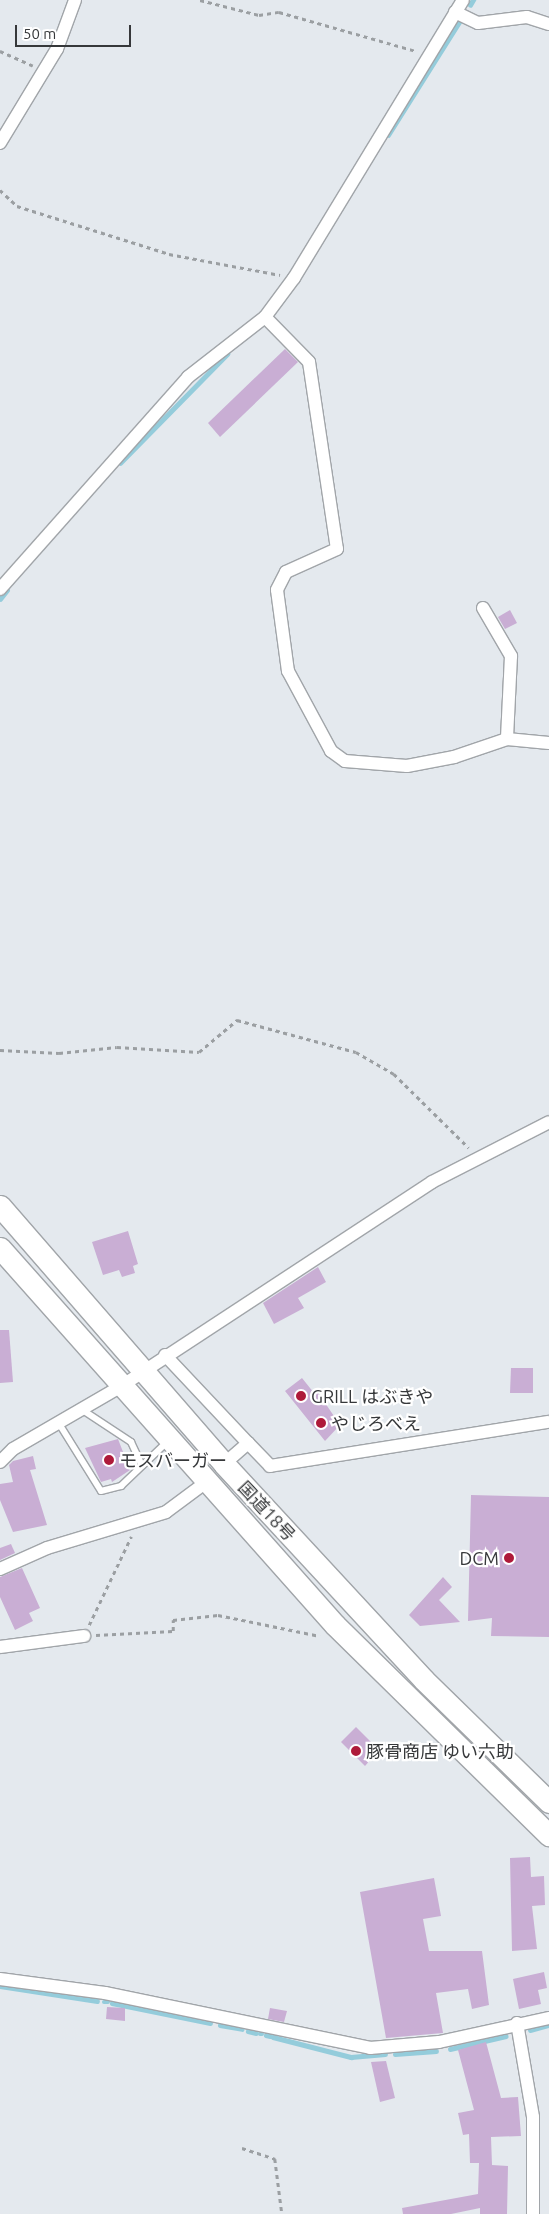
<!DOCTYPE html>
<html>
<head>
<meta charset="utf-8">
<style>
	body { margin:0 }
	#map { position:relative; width:549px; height:2214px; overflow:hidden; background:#e4e9ee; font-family:Ubuntu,"Noto Sans JP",sans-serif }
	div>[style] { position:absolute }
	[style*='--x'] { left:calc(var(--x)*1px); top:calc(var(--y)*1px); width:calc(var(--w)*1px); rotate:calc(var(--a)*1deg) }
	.stream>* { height:4.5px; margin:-2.25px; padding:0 2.25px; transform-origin:2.25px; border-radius:2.25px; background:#94ccdb }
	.building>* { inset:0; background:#c9aed4 }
	.path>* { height:2.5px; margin-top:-1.25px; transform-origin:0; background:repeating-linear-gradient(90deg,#9b9fa2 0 4px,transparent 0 8px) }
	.roads { filter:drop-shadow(1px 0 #a1a5a9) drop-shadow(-1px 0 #a1a5a9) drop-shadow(0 1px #a1a5a9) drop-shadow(0 -1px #a1a5a9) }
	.service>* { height:6px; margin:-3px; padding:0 3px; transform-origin:3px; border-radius:3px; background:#fff }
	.minor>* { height:12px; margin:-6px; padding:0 6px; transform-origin:6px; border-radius:6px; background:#fff }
	.trunk>* { height:21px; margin:-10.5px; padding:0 10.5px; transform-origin:10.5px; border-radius:10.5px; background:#fff }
	.dots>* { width:14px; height:14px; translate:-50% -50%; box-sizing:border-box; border:2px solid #fff; border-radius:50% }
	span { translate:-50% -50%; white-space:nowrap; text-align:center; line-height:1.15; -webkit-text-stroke:4.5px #fff; paint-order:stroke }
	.poi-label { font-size:18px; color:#36383a }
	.left { translate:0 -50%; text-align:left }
	.right { translate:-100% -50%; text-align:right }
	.street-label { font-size:18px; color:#36383a }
	.scale { position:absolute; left:15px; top:25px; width:116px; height:22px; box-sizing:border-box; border:2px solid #36383a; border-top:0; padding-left:6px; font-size:15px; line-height:18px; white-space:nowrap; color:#36383a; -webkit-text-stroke:4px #fff; paint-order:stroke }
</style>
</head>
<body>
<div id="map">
	<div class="stream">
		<div style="--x:470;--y:5;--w:6;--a:-59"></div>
		<div style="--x:388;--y:135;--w:137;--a:-57.8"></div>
		<div style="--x:120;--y:463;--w:153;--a:-45.5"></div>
		<div style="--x:0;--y:599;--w:11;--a:-52"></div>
		<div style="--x:0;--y:1986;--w:98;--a:8.8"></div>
		<div style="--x:104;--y:2002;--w:4;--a:0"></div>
		<div style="--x:112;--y:2003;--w:100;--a:11.5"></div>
		<div style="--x:220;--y:2025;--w:22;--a:10"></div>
		<div style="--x:530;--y:2030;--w:20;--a:-15"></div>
		<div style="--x:248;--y:2031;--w:8;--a:14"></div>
		<div style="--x:260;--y:2034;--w:2;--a:0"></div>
		<div style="--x:266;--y:2035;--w:4;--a:14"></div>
		<div style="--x:273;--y:2037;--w:81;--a:14.4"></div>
		<div style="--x:351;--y:2057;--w:34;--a:-5"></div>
		<div style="--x:450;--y:2049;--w:57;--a:-13.1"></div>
		<div style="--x:395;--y:2054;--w:41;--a:-4.2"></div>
	</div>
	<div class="building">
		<div style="clip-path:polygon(285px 349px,298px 362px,220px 437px,208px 423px)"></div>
		<div style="clip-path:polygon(510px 610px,517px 623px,505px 629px,498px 617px)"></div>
		<div style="clip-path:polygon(128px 1231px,138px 1264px,133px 1266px,135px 1273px,122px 1277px,119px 1270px,103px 1275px,92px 1242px)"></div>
		<div style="clip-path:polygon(318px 1267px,326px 1282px,298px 1298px,304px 1308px,274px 1324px,263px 1303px)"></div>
		<div style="clip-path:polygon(0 1330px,9px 1330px,13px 1382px,0 1383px)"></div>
		<div style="clip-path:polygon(511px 1368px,533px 1368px,533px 1393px,510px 1393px)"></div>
		<div style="clip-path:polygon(302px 1378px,314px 1393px,317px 1391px,340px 1425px,325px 1441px,285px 1391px)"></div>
		<div style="clip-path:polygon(118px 1439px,130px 1470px,112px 1482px,111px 1479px,101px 1482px,85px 1448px)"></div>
		<div style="clip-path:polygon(33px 1456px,36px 1469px,30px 1470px,47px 1525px,13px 1532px,0 1500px,0 1484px,13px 1482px,9px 1465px,13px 1461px)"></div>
		<div style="clip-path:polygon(471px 1495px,549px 1497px,549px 1637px,491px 1636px,492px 1618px,468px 1621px)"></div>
		<div style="clip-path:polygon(11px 1544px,15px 1553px,0 1560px,0 1548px)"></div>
		<div style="clip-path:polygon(22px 1568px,40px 1608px,29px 1613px,33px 1621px,15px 1630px,0 1597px,0 1577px)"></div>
		<div style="clip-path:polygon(443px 1577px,452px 1587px,439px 1600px,460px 1622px,420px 1626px,409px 1615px)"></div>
		<div style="clip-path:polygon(356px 1727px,379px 1750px,365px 1766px,341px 1742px)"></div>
		<div style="clip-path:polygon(530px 1857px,531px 1877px,544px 1876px,545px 1905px,532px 1906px,537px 1949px,512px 1951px,510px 1858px)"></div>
		<div style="clip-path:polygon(434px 1878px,441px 1916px,423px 1919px,429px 1951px,482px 1951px,489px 2005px,472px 2009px,468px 1989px,436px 1993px,443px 2033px,386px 2038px,360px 1892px)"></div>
		<div style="clip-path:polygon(544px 1972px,547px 1988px,538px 1990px,541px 2004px,519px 2009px,513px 1979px)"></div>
		<div style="clip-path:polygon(107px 2007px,125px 2008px,125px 2021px,106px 2019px)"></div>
		<div style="clip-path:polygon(270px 2008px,287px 2011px,284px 2022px,268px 2019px)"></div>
		<div style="clip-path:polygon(486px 2042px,501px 2098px,518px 2097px,521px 2136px,491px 2137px,492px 2165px,508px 2166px,507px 2214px,480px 2214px,480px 2208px,451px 2214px,403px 2214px,402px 2208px,478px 2194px,479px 2163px,470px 2163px,469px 2134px,463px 2135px,458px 2113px,474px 2110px,458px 2050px)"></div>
		<div style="clip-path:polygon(386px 2061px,395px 2098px,380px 2102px,371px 2062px)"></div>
	</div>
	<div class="path">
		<div style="--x:200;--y:0;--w:61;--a:14.3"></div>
		<div style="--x:259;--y:15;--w:20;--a:-9"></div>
		<div style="--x:279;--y:12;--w:142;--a:15.9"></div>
		<div style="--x:0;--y:51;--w:36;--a:24"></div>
		<div style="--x:0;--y:190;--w:23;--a:43"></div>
		<div style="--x:17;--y:206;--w:159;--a:17.5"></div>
		<div style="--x:169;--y:254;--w:113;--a:10.7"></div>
		<div style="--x:0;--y:1050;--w:59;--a:2.9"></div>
		<div style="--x:59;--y:1053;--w:58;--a:-5.9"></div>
		<div style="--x:117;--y:1047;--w:82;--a:3.5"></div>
		<div style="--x:199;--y:1052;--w:50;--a:-40.1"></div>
		<div style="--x:237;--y:1020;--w:123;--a:15.1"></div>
		<div style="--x:356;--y:1052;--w:44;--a:30.1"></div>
		<div style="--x:394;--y:1074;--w:105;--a:44.6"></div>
		<div style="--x:89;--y:1625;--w:98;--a:-64.5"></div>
		<div style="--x:96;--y:1635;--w:77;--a:-3"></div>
		<div style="--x:173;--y:1631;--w:11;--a:-90"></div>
		<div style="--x:173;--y:1620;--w:45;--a:-6.3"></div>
		<div style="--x:218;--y:1615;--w:104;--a:11.6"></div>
		<div style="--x:242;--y:2148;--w:35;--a:18"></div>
		<div style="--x:275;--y:2159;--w:55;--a:82.7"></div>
	</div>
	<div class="roads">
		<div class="service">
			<div style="--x:81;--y:1409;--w:60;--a:33.4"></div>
			<div style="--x:131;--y:1442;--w:26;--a:65"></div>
			<div style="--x:58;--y:1422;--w:81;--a:58.1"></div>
			<div style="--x:101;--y:1491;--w:21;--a:-14"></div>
			<div style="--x:121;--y:1486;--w:64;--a:-43.7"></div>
		</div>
		<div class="minor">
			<div style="--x:455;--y:12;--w:25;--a:26"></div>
			<div style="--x:478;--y:23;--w:49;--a:-7"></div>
			<div style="--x:527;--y:17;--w:23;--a:18"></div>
			<div style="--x:0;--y:143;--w:110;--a:-58.8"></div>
			<div style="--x:57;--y:49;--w:52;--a:-69.8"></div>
			<div style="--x:265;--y:317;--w:63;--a:45.6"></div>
			<div style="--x:309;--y:362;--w:189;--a:81.5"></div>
			<div style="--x:337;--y:549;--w:56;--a:155.7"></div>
			<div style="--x:286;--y:572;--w:20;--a:117"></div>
			<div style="--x:277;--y:590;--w:82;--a:82.3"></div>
			<div style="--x:288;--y:671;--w:91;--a:61.7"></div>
			<div style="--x:331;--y:751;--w:17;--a:36"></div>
			<div style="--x:345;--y:761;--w:62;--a:4.6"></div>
			<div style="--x:407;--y:766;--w:48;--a:-10.8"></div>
			<div style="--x:454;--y:757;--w:56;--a:-18.8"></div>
			<div style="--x:507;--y:739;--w:42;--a:5.4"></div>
			<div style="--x:0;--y:589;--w:283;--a:-48.4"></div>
			<div style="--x:188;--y:377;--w:98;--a:-37.9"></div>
			<div style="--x:265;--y:317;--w:49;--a:-53.4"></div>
			<div style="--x:294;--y:278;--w:325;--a:-58.7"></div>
			<div style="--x:483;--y:608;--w:56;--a:59.7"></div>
			<div style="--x:511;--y:656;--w:83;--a:92.8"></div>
			<div style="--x:165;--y:1355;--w:121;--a:46.7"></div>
			<div style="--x:0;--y:1462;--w:18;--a:-45"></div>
			<div style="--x:13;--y:1449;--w:124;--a:-30.1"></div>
			<div style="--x:120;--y:1387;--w:373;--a:-33.3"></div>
			<div style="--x:432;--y:1182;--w:131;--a:-27.1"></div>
			<div style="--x:224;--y:1464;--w:32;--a:-41"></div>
			<div style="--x:248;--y:1443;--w:32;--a:46"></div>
			<div style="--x:270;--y:1466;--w:282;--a:-9"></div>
			<div style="--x:0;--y:1569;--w:51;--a:-24.1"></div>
			<div style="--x:47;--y:1548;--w:124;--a:-16.8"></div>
			<div style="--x:166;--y:1512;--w:49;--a:-36.6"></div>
			<div style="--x:0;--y:1647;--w:85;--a:-7.5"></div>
			<div style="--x:0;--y:1979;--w:106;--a:7.6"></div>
			<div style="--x:105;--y:1993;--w:271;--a:11.7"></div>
			<div style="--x:370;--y:2048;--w:69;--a:-5"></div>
			<div style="--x:439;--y:2042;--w:113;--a:-12.3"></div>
			<div style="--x:517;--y:2023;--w:95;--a:80.3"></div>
			<div style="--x:533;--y:2117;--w:97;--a:90"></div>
		</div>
		<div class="trunk">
			<div style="--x:0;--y:1206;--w:342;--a:49"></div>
			<div style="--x:224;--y:1464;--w:294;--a:47.2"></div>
			<div style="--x:424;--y:1680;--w:175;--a:44.3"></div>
			<div style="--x:0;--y:1248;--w:504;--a:48.38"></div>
			<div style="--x:335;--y:1625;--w:300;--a:44.5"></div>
		</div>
	</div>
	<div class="dots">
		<div style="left:301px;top:1396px;background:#ae1a3a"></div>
		<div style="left:321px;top:1423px;background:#ae1a3a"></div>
		<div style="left:109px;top:1460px;background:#ae1a3a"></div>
		<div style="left:509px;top:1558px;background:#ae1a3a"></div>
		<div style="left:356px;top:1751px;background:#ae1a3a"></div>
	</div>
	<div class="poi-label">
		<span class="left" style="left:311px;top:1396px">GRILL はぶきや</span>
		<span class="left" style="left:331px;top:1423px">やじろべえ</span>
		<span class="left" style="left:119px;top:1460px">モスバーガー</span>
		<span class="right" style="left:499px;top:1558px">DCM</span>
		<span class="left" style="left:366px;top:1751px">豚骨商店 ゆい六助</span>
	</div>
	<div class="street-label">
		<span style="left:267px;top:1511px;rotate:47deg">国道18号</span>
	</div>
	<div class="scale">50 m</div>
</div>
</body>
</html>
